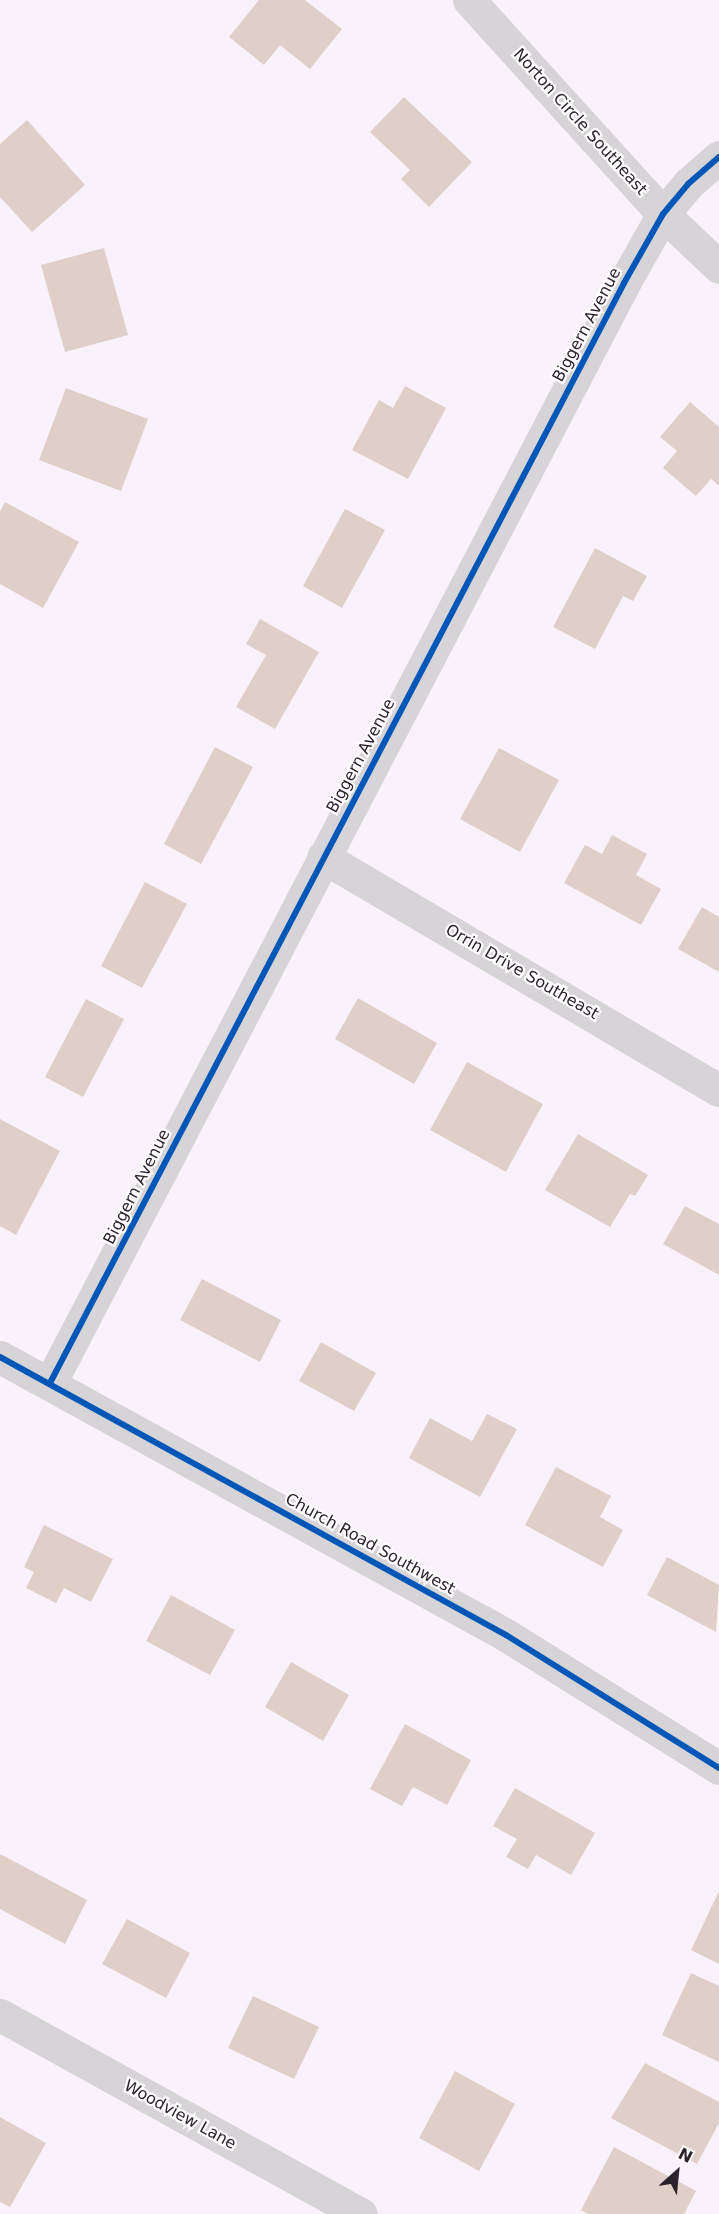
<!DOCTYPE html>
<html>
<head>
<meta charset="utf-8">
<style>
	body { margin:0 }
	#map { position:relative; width:719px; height:2214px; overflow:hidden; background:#faf2fb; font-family:"DejaVu Sans",sans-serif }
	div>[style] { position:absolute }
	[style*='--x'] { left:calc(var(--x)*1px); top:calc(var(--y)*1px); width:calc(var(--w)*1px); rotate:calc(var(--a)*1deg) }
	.building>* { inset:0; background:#e0cfc9 }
	.street>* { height:33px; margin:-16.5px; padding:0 16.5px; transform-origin:16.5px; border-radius:16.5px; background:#d6d4d6 }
	.secondary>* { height:33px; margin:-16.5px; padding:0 16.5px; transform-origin:16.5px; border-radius:16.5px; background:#d6d4d6 }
	.cycleway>* { height:6px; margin:-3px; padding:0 3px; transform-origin:3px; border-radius:3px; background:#0057b8 }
	span { translate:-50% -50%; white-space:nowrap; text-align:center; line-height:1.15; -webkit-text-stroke:4.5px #fff; paint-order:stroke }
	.street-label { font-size:16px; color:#2c222c }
	.north { position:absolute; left:647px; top:2142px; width:60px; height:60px; -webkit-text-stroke:4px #fff; paint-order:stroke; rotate:27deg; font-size:16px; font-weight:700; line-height:24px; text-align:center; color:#2c222c }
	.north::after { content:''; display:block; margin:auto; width:21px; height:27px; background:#2c222c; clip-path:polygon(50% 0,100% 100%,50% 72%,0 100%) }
</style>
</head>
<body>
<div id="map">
	<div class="building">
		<div style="clip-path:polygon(259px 0,305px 0,342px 29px,310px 69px,280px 45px,264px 65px,229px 37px)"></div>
		<div style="clip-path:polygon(404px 97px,472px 162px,429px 207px,401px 179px,410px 170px,370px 132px)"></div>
		<div style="clip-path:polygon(27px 120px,85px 185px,32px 232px,0 197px,0 144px)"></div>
		<div style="clip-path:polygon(104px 248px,128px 335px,65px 352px,41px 265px)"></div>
		<div style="clip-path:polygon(405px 386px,446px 408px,408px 479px,352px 450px,379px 400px,393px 408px)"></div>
		<div style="clip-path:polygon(66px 388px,148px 419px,121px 491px,39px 460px)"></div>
		<div style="clip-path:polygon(690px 402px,719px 427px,719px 486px,711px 479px,696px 496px,663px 468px,677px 451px,660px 437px)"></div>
		<div style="clip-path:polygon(5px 502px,79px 542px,43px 608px,0 584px,0 511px)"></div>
		<div style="clip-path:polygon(345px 509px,385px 530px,342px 608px,303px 586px)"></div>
		<div style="clip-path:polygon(595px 548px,647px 576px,633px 601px,623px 596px,595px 649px,553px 627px)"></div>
		<div style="clip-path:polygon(260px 619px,319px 652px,275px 729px,236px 707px,266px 655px,246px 644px)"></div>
		<div style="clip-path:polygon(215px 747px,253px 767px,201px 864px,164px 844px)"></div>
		<div style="clip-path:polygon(499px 748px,559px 780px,520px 852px,460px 819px)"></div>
		<div style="clip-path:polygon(612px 835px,647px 854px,636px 875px,661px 889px,641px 925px,564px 883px,585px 845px,602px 854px)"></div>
		<div style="clip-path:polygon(145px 882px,187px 904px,142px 988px,101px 966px)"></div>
		<div style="clip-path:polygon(702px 907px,719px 917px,719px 972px,678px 949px)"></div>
		<div style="clip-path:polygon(358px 998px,437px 1043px,414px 1084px,335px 1039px)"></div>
		<div style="clip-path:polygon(86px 999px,124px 1019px,83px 1097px,45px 1077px)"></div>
		<div style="clip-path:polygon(467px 1062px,543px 1104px,506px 1172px,430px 1130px)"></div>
		<div style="clip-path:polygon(0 1119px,60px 1151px,16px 1235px,0 1226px)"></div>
		<div style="clip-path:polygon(578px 1134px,648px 1175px,635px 1196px,630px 1194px,610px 1227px,545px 1190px)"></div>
		<div style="clip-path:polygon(685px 1206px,719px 1224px,719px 1275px,663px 1244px)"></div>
		<div style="clip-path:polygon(202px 1279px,281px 1320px,260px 1362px,180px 1320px)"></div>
		<div style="clip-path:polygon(321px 1342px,376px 1373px,354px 1411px,299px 1381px)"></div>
		<div style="clip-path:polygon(487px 1414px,517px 1429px,480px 1497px,409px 1458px,430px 1418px,472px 1441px)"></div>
		<div style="clip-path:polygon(556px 1467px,611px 1496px,600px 1517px,623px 1530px,603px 1567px,525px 1525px)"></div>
		<div style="clip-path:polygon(44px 1525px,113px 1559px,91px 1602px,64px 1588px,56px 1603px,26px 1588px,34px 1572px,24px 1567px)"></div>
		<div style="clip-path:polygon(667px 1557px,719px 1585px,716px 1632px,647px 1595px)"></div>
		<div style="clip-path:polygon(171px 1595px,235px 1630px,210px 1675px,146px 1641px)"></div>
		<div style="clip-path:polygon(291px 1662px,349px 1695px,323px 1741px,265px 1707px)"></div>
		<div style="clip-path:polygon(405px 1724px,471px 1760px,447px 1805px,413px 1787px,402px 1806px,370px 1789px)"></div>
		<div style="clip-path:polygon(515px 1788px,595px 1833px,571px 1875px,536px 1855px,528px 1869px,506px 1857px,517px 1839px,493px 1826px)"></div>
		<div style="clip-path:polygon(0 1854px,87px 1900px,65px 1944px,0 1909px)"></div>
		<div style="clip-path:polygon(719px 1891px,719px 1964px,691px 1950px)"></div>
		<div style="clip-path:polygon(127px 1919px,190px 1953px,166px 1998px,102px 1964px)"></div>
		<div style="clip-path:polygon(691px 1973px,719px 1986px,719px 2062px,662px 2035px)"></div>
		<div style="clip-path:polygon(253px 1996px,319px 2027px,294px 2079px,228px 2048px)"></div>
		<div style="clip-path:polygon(645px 2063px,719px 2102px,719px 2123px,697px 2164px,611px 2118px)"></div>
		<div style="clip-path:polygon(455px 2071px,515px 2104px,479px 2171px,419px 2138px)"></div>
		<div style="clip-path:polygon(0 2117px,46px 2143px,10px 2207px,0 2202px)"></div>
		<div style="clip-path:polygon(614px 2147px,696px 2191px,684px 2214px,588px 2214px,581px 2210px)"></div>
	</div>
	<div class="street">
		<div style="--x:469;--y:0;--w:289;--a:47.8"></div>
		<div style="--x:663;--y:214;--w:77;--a:43.4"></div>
		<div style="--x:323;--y:857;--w:459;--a:30.5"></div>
		<div style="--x:50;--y:1383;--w:1241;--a:-62.44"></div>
		<div style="--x:624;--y:283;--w:79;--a:-60.5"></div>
		<div style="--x:663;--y:214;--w:39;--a:-50"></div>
		<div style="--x:688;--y:184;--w:41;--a:-41.1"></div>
		<div style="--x:0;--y:2015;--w:412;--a:28.9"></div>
	</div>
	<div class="secondary">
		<div style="--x:0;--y:1357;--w:577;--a:28.78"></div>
		<div style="--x:506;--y:1635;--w:251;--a:32"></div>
	</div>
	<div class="cycleway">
		<div style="--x:0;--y:1357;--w:577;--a:28.78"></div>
		<div style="--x:506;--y:1635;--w:251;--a:32"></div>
		<div style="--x:50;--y:1383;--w:1241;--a:-62.44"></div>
		<div style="--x:624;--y:283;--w:79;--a:-60.5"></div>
		<div style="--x:663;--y:214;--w:39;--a:-50"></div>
		<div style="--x:688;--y:184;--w:41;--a:-41.1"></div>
	</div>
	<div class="street-label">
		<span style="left:580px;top:122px;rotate:48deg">Norton Circle Southeast</span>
		<span style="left:587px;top:325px;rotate:-62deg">Biggern Avenue</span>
		<span style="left:361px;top:756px;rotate:-62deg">Biggern Avenue</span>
		<span style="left:522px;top:972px;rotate:30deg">Orrin Drive Southeast</span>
		<span style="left:137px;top:1187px;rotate:-63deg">Biggern Avenue</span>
		<span style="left:370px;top:1544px;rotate:29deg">Church Road Southwest</span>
		<span style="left:180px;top:2115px;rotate:29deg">Woodview Lane</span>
	</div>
	<div class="north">N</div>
</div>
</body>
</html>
